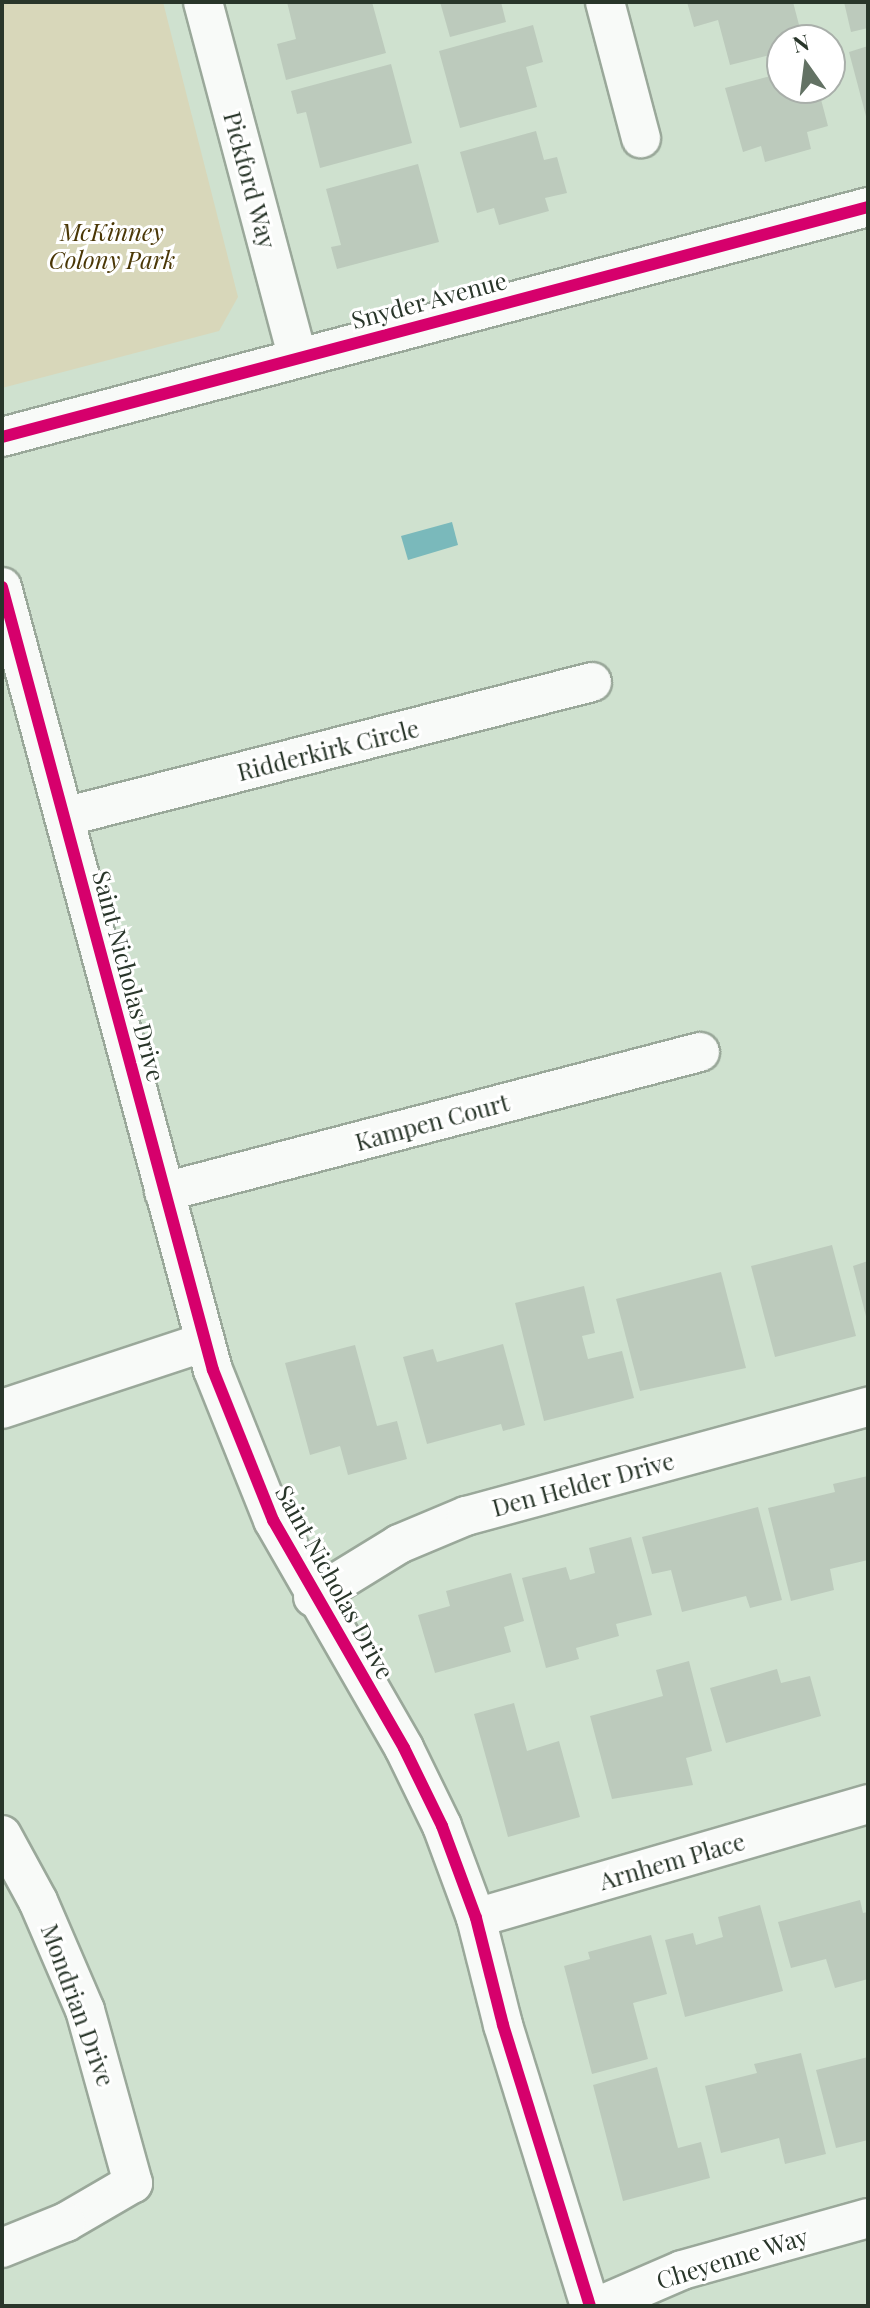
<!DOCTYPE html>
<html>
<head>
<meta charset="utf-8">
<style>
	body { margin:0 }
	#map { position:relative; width:870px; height:2308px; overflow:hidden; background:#cfe1cf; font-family:"Playfair Display",serif }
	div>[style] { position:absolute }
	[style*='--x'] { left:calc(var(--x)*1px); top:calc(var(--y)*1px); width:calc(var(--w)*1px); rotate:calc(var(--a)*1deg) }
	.green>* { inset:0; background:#d8d7ba }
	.water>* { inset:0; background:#7ab9bb }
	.building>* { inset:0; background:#bccabc }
	.roads { filter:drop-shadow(2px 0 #9aa89a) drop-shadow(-2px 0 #9aa89a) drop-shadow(0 2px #9aa89a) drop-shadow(0 -2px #9aa89a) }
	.minor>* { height:38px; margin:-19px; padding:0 19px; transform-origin:19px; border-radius:19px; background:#f8faf8 }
	.cycleway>* { height:12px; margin:-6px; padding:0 6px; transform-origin:6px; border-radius:6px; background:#d6006c }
	span { translate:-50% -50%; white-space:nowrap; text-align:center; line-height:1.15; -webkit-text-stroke:6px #fff; paint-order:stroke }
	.street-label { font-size:24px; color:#29362a }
	.park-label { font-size:24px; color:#4a3706; font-style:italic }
	.frame { position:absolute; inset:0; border:4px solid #29362a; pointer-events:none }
	.north { position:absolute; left:766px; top:24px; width:80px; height:80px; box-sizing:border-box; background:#fff; border:2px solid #a9afaa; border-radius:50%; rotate:346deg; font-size:22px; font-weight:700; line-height:32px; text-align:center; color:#29362a }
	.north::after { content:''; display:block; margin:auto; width:28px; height:36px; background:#637264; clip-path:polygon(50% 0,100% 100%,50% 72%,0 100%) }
</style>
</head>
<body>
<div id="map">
	<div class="green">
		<div style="clip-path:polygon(2px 2px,163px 2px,238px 297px,219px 331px,2px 388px)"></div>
	</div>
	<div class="water">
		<div style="clip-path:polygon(452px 522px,458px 545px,408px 560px,401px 536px)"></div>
	</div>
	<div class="building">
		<div style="clip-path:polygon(287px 2px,372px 2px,386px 53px,286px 80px,277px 44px,296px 39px)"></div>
		<div style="clip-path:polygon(440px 2px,501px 2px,506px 22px,450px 37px)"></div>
		<div style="clip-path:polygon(687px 2px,793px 2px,803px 40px,782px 40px,782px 52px,730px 65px,718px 20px,694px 27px)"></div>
		<div style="clip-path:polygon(844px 2px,868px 2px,868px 28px,851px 32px)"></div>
		<div style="clip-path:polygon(533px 25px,543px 62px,526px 67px,537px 107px,460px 128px,439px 51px)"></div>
		<div style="clip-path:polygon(868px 46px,868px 120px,867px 120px,849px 52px)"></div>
		<div style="clip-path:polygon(391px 64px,412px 143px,320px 168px,306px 112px,297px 114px,291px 91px)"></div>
		<div style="clip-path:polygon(782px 73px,782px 88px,818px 88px,828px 126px,807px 132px,811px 149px,765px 162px,761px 146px,743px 152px,725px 88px)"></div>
		<div style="clip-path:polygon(536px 131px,544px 160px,557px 157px,567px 193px,545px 198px,549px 211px,499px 225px,494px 208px,477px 213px,460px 152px)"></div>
		<div style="clip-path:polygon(418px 164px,439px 242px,337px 269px,331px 247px,341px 245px,326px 189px)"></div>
		<div style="clip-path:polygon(832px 1245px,856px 1336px,775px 1357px,751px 1266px)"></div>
		<div style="clip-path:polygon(868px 1261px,868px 1320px,867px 1320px,853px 1266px)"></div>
		<div style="clip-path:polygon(721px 1272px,746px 1368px,640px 1391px,616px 1299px)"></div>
		<div style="clip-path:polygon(584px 1286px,595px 1333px,582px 1336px,588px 1359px,622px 1351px,634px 1398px,544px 1421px,515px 1303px)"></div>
		<div style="clip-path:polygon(503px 1344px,525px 1425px,503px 1431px,501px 1424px,427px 1444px,403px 1357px,433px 1349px,437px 1362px)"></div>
		<div style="clip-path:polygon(355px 1345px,377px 1426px,397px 1421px,407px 1459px,348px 1475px,340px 1446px,310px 1455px,285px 1363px)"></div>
		<div style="clip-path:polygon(868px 1476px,868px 1560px,830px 1569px,834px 1590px,791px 1601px,768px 1508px,835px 1492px,833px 1484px)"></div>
		<div style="clip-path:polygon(758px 1507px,782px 1600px,750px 1608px,746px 1596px,682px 1612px,671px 1570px,652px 1574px,642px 1537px)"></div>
		<div style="clip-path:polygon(631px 1537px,652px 1615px,616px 1624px,619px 1636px,576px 1648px,579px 1659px,546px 1668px,522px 1578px,566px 1567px,570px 1580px,595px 1573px,589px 1548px)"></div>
		<div style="clip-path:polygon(511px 1573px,524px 1621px,504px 1627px,511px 1652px,435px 1673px,418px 1615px,450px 1606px,446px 1591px)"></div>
		<div style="clip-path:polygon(689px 1661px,712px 1751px,686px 1758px,693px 1785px,612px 1799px,590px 1716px,663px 1696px,656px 1670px)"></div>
		<div style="clip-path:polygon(777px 1669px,781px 1683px,810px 1676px,821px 1716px,726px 1743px,710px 1688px)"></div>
		<div style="clip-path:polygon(514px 1703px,527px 1751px,559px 1741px,580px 1817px,508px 1837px,474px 1714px)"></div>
		<div style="clip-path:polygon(860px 1900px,863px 1913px,868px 1912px,868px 1979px,835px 1988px,826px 1959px,791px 1968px,778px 1922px)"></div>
		<div style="clip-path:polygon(760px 1905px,783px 1991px,685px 2017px,665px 1940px,693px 1933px,696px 1945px,723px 1937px,718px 1917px)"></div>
		<div style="clip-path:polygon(651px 1935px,667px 1994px,633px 2003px,648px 2059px,592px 2074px,564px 1966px,590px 1959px,588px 1952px)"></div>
		<div style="clip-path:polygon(801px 2053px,826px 2154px,785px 2164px,779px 2138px,721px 2153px,705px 2086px,757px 2073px,754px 2064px)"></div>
		<div style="clip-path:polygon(868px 2057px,868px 2140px,836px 2148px,816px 2070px)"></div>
		<div style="clip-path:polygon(657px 2067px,678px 2148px,701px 2142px,710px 2178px,623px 2201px,593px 2085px)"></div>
	</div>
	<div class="roads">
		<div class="minor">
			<div style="--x:203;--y:2;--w:368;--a:75.1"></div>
			<div style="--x:605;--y:2;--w:141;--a:75.2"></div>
			<div style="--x:2;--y:437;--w:896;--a:-14.87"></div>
			<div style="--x:2;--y:587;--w:811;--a:74.92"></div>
			<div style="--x:213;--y:1370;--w:162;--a:68.2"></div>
			<div style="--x:273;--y:1520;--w:263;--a:60.1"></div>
			<div style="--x:404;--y:1748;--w:87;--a:64"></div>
			<div style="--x:442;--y:1826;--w:98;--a:69.7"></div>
			<div style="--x:476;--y:1918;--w:110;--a:75.8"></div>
			<div style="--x:503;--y:2025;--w:294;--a:72.8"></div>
			<div style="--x:64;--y:817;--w:545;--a:-14.34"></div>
			<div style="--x:164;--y:1192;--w:554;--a:-14.64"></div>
			<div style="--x:2;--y:1409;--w:214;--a:-18.3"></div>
			<div style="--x:313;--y:1597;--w:101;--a:-31.6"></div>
			<div style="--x:399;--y:1544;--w:73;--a:-22.7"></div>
			<div style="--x:466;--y:1516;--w:417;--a:-15.2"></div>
			<div style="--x:2;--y:1835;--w:75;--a:61.4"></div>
			<div style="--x:38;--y:1901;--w:119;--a:66.7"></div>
			<div style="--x:85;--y:2010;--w:180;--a:74.5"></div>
			<div style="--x:133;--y:2183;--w:78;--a:149.8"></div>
			<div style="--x:66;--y:2222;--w:69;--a:157.9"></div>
			<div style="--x:476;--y:1918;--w:408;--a:-16.2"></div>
			<div style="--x:599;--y:2306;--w:90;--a:-23.4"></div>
			<div style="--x:682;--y:2270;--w:193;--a:-15.6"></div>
		</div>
	</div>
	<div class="cycleway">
		<div style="--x:2;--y:437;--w:896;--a:-14.87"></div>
		<div style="--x:2;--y:587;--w:811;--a:74.92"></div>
		<div style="--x:213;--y:1370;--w:162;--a:68.2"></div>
		<div style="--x:273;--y:1520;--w:263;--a:60.1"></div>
		<div style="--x:404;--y:1748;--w:87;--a:64"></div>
		<div style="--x:442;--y:1826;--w:98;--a:69.7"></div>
		<div style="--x:476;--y:1918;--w:110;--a:75.8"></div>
		<div style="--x:503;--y:2025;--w:294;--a:72.8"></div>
	</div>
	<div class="street-label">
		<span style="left:250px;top:180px;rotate:75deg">Pickford Way</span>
		<span style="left:429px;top:300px;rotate:-15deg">Snyder Avenue</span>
		<span style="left:328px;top:750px;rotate:-14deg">Ridderkirk Circle</span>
		<span style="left:129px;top:976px;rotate:75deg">Saint Nicholas Drive</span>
		<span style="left:432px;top:1122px;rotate:-15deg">Kampen Court</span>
		<span style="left:583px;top:1484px;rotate:-15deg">Den Helder Drive</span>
		<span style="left:335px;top:1582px;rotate:61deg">Saint Nicholas Drive</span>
		<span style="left:672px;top:1861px;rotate:-16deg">Arnhem Place</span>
		<span style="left:78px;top:2005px;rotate:70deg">Mondrian Drive</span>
		<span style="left:732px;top:2258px;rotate:-17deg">Cheyenne Way</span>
	</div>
	<div class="park-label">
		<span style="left:112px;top:246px">McKinney<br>Colony Park</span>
	</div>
	<div class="frame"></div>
	<div class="north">N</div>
</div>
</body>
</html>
